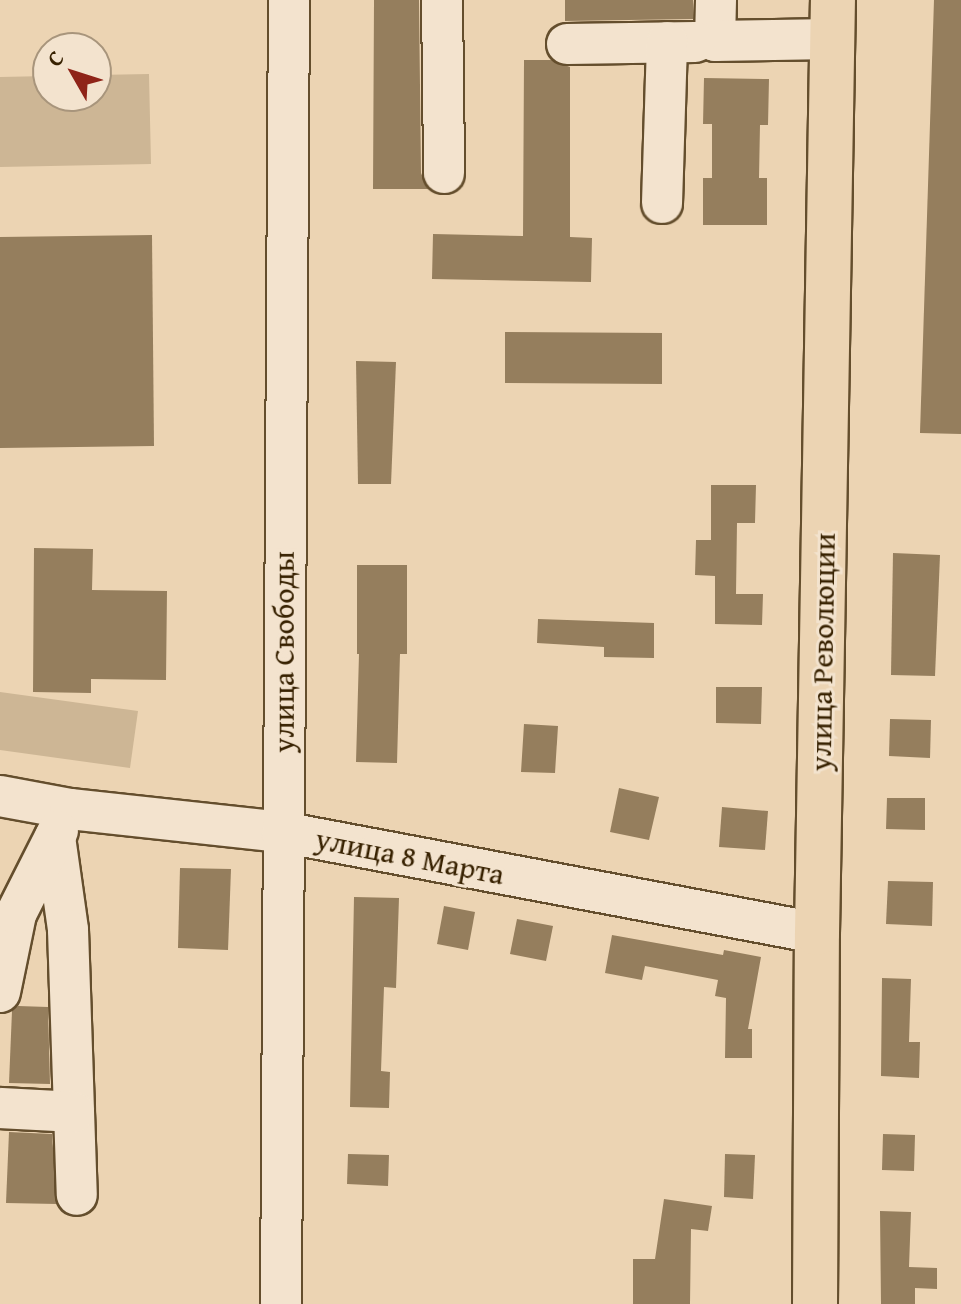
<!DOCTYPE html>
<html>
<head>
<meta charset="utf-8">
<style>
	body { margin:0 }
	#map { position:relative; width:961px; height:1304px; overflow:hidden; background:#ecd4b3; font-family:"Gentium Book Plus",serif }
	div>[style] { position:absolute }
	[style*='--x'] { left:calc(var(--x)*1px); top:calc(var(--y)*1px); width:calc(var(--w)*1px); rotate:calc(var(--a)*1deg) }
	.green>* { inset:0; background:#cdb695 }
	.building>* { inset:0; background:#957e5d }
	.roads { filter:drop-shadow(2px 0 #644e2d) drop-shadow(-2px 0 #644e2d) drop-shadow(0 2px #644e2d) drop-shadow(0 -2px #644e2d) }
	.minor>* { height:40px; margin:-20px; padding:0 20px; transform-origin:20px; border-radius:20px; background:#f3e3ce }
	.major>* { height:44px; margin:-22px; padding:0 22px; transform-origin:22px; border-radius:22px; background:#ecd4b3 }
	span { translate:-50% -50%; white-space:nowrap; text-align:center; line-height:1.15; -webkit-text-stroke:6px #f3e3ce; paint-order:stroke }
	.street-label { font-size:30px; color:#372100 }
	.north { position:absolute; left:32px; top:32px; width:80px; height:80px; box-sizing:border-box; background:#f3e3ce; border:2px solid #a8957c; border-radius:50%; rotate:309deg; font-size:22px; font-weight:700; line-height:32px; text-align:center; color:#372100 }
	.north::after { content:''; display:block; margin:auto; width:28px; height:36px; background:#8f2418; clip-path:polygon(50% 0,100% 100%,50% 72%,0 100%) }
</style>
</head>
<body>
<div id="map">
	<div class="green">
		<div style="clip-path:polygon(149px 74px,151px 164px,0 167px,0 77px,48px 76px,48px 96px,96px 96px,96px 75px)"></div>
		<div style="clip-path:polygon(0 692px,138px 711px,130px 768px,0 750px)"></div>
	</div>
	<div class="building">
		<div style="clip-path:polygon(374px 0,419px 0,421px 173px,428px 189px,373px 189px)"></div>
		<div style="clip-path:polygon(565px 0,693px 0,693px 19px,565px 21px)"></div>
		<div style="clip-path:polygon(934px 0,961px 0,961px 434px,920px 433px)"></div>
		<div style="clip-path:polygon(524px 60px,551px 60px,570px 67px,570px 237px,592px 238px,591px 282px,432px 279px,433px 234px,523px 236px)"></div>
		<div style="clip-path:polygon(704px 78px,769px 79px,768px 125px,760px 125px,759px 178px,767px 178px,767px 225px,703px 225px,703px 178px,712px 178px,712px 124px,703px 124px)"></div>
		<div style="clip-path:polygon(152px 235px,154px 446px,0 448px,0 237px)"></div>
		<div style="clip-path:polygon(505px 332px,662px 333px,662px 384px,505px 383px)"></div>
		<div style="clip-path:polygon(356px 361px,396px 362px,391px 484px,358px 484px)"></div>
		<div style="clip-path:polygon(711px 485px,756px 485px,755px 523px,737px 523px,736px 594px,763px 594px,762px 625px,715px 624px,715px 576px,695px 575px,696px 540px,711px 540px)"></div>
		<div style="clip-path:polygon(34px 548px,93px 549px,92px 590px,167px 591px,166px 680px,91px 679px,91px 693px,33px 692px)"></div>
		<div style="clip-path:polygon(893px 553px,940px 555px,935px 676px,891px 675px)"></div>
		<div style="clip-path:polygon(357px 565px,407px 565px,407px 654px,400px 654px,397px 763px,356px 762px,359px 654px,357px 654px)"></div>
		<div style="clip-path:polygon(538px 619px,654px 623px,654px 658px,604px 657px,604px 647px,537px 643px)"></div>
		<div style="clip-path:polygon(716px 687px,762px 687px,761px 724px,716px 723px)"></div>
		<div style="clip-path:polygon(890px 719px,931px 720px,930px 758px,889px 756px)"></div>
		<div style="clip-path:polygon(524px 724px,558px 726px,555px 773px,521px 772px)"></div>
		<div style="clip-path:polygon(619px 788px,659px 797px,649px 840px,610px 832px)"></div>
		<div style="clip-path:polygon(887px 798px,925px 798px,925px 830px,886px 829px)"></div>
		<div style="clip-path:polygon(722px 807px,768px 811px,765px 850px,719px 847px)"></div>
		<div style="clip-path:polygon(180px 868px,231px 869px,228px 950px,178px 948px)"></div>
		<div style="clip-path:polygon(888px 881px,933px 882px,932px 926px,886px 924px)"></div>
		<div style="clip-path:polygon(354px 897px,399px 898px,396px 988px,384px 987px,381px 1071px,390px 1072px,389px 1108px,350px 1107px)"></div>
		<div style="clip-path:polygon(444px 906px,475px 912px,468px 950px,437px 944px)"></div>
		<div style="clip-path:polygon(517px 919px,553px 926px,546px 961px,510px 954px)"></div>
		<div style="clip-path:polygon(612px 935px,723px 955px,724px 950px,761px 957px,748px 1029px,752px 1029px,752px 1058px,725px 1058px,726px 998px,715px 996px,718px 980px,645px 966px,642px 980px,605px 973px)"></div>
		<div style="clip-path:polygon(882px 978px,911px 979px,909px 1042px,920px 1042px,919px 1078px,881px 1076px)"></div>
		<div style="clip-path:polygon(18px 1006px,48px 1007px,50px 1084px,9px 1083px,12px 1011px)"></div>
		<div style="clip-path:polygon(9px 1132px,52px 1134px,57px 1204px,6px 1203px)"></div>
		<div style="clip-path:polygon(883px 1134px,915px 1135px,914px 1171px,882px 1170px)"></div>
		<div style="clip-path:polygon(348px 1154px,389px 1155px,388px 1186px,347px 1184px)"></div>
		<div style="clip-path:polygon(725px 1154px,755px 1155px,753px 1199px,724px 1197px)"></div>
		<div style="clip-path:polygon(664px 1199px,712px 1206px,708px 1231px,691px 1229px,690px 1304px,633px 1304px,633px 1259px,655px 1259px)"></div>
		<div style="clip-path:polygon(880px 1211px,911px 1212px,909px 1267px,937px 1268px,937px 1289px,915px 1288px,915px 1304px,881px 1304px)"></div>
	</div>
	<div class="roads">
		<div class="minor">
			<div style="--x:442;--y:0;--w:173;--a:89.3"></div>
			<div style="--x:716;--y:0;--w:41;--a:91.4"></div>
			<div style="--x:715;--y:41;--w:117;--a:-1"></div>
			<div style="--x:567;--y:44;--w:128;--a:-0.9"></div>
			<div style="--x:662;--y:203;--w:161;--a:-88.2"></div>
			<div style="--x:0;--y:796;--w:71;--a:10.5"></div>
			<div style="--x:70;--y:809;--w:213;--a:6.2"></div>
			<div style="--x:282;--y:832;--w:544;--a:10.69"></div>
			<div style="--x:55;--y:837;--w:94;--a:82"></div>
			<div style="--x:68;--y:930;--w:265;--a:88.1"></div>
			<div style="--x:0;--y:992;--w:80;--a:-78.4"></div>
			<div style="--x:16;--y:914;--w:93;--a:-63.2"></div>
			<div style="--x:0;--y:1108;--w:74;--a:3.1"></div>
			<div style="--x:281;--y:1304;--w:1304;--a:-89.65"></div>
		</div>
		<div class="major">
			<div style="--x:815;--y:1304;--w:371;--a:-89.7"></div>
			<div style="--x:817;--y:933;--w:933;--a:-89.02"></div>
		</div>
	</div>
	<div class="street-label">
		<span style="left:283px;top:652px;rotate:-90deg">улица Свободы</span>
		<span style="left:822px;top:652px;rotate:-89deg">улица Революции</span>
		<span style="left:410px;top:856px;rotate:11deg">улица 8 Марта</span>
	</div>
	<div class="north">С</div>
</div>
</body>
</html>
